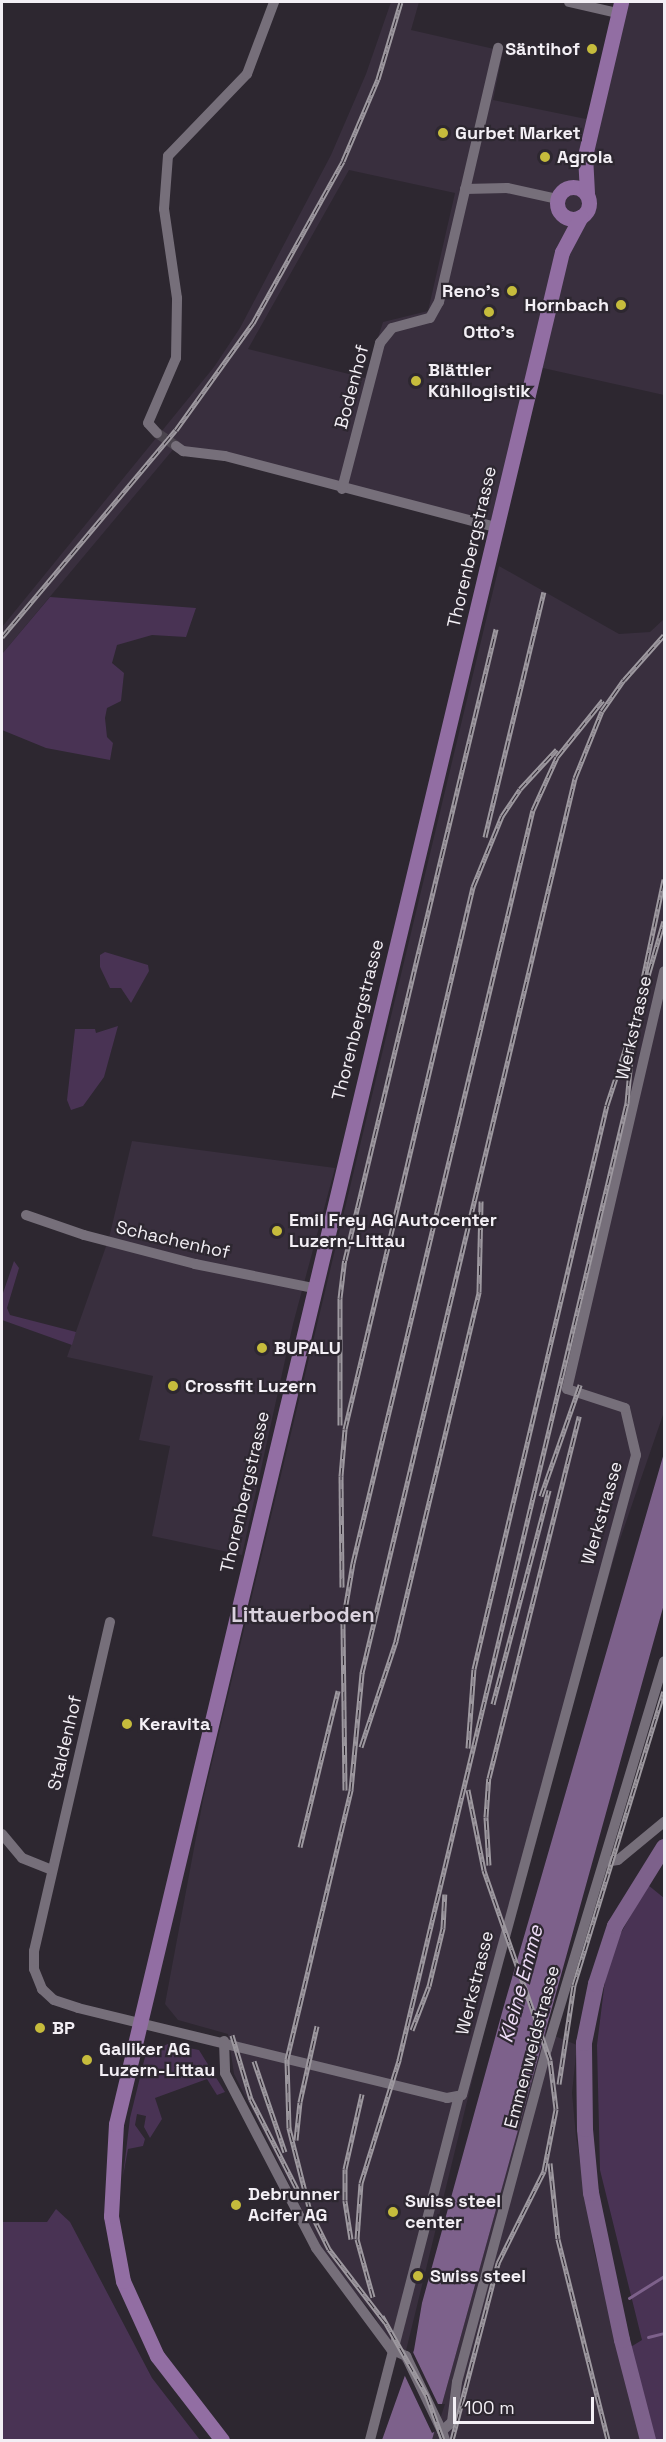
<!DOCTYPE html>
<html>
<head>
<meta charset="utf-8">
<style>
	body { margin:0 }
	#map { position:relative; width:666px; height:2442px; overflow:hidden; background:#2d2730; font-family:"Space Grotesk",sans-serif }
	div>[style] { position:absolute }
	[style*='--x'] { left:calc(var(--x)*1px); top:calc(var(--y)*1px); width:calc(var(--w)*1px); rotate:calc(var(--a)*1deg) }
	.built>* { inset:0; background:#392f3e }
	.green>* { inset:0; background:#493354 }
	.water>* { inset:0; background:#7d618b }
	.pier>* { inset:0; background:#2d2730 }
	.stream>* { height:3px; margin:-1.5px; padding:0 1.5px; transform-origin:1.5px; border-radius:1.5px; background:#7d618b }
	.river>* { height:16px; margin:-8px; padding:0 8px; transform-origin:8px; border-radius:8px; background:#7d618b }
	.street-tunnel>* { height:10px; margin-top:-5px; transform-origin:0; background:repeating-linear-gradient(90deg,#4b454e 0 10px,transparent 0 15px) }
	.street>* { height:10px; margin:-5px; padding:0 5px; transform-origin:5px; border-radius:5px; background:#766f7a }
	.primary>* { height:15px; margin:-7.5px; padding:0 7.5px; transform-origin:7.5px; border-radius:7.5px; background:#926ea3 }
	.primary>.ring { margin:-7.5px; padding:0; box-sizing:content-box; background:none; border:15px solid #926ea3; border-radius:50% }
	.rail>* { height:5px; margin-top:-2.5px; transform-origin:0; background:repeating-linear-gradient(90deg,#2d2730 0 9px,#9e99a0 0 18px); box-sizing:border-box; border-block:2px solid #9e99a0 }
	.dots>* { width:16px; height:16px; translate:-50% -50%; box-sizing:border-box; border:3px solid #2d2730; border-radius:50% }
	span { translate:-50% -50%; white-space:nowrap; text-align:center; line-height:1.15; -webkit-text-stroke:4.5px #2d2730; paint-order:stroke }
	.poi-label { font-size:18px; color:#f3eff5; font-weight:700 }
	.right { translate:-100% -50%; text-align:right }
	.left { translate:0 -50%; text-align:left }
	.street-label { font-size:18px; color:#f3eff5 }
	.water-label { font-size:20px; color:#efddf8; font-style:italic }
	.quarter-label { font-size:21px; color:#dad2de; font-weight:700 }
	.frame { position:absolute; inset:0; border:3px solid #f3eff5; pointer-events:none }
	.scale { position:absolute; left:453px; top:2397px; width:141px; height:27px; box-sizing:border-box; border:3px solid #f3eff5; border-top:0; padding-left:8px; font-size:18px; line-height:21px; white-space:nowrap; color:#f3eff5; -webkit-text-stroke:4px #2d2730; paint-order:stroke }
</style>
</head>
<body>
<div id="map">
	<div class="built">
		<div style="clip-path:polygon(evenodd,391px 2px,419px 2px,411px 30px,503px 51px,493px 100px,586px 119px,624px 2px,664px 2px,664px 395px,534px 366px,496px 527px,176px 446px,2px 654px,2px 627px,214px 367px,240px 328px,331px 155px,366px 74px,391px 2px,349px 170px,455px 193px,428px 311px,383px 322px,365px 378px,248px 349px,349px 170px)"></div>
		<div style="clip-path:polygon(499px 566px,619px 634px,650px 632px,664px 619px,664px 1412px,616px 1551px,510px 1926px,403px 2363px,371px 2311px,329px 2263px,234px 2074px,228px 2034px,178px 2020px,165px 2004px,203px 1800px)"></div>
		<div style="clip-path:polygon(132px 1141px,335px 1168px,293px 1324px,242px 1555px,152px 1536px,170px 1446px,139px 1440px,153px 1376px,67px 1357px,109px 1238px)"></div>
		<div style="clip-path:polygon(545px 2032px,577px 2045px,572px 2093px,576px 2136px,594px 2251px,642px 2440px,432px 2440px)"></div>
	</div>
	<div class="green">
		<div style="clip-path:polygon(50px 597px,196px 608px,186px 637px,152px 635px,117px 645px,112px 663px,124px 673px,121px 701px,107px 708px,105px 718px,107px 737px,113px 743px,110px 760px,46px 748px,2px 730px,2px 654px)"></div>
		<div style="clip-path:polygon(105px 952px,148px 965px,149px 971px,131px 1003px,121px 988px,110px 988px,100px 967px,100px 955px)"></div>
		<div style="clip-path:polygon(118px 1026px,104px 1077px,83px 1106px,71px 1110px,67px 1100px,75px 1029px,95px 1029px,96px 1033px)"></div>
		<div style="clip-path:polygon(14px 1261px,19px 1268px,7px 1308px,10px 1315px,76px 1332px,72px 1345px,2px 1320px,2px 1296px)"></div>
		<div style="clip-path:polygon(648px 1885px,664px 1898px,664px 2440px,655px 2440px,629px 2348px,642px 2340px,600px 2170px,597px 2045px,608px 1956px)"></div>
		<div style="clip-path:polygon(168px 2044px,199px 2050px,225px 2092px,217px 2095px,207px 2079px,155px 2098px,162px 2119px,150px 2138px,144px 2127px,146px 2116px,137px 2114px,135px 2125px,145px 2139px,143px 2146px,128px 2149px,123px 2176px,130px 2118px,146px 2053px)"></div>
		<div style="clip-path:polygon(56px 2209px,70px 2222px,152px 2378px,200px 2440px,2px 2440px,2px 2227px,3px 2222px,47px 2222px)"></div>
	</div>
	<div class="water">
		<div style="clip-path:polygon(664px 1453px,664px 1604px,432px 2440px,382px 2440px,414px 2350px,422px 2303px,503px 2009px)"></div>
	</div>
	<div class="pier">
		<div style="clip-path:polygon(411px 2348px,438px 2404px,445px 2404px,436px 2431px,432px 2433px,404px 2374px)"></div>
	</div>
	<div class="stream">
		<div style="--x:629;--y:2298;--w:41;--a:-32.2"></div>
		<div style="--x:648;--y:2337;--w:16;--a:-14"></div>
	</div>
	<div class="river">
		<div style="--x:648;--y:2440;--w:103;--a:-104.6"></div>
		<div style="--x:622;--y:2340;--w:150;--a:-101.9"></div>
		<div style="--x:591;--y:2193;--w:64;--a:-95.4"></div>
		<div style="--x:585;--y:2129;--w:86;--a:-90.7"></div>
		<div style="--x:584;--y:2043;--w:60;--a:-78.5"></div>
		<div style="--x:596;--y:1984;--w:61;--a:-71.9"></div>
		<div style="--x:615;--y:1926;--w:93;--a:-58.2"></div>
	</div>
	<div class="street-tunnel">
		<div style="--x:157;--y:433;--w:23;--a:34"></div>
	</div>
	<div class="street">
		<div style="--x:569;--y:2;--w:49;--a:12.9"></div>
		<div style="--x:465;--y:189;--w:42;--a:-1.4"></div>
		<div style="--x:507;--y:188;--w:51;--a:12.4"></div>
		<div style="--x:157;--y:433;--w:13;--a:-132"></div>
		<div style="--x:148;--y:423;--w:71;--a:-66.7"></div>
		<div style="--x:176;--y:358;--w:60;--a:-89"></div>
		<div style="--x:177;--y:298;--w:90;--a:-98.3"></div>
		<div style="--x:164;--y:209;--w:53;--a:-85.7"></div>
		<div style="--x:168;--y:156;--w:114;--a:-46.1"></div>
		<div style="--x:247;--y:74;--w:77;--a:-69.4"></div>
		<div style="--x:176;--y:446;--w:9;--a:36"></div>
		<div style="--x:183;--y:451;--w:42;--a:6.8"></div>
		<div style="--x:225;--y:456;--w:280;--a:14.7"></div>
		<div style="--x:342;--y:489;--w:151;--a:-75.4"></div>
		<div style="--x:380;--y:343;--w:19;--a:-51"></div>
		<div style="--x:392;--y:328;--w:39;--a:-15"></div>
		<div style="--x:430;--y:318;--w:18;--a:-61"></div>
		<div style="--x:439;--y:302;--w:261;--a:-76.9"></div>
		<div style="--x:26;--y:1215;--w:61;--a:19"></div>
		<div style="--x:84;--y:1235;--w:115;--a:14.6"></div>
		<div style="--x:195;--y:1264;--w:120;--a:11.5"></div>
		<div style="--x:110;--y:1622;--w:338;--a:103"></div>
		<div style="--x:34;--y:1951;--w:18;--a:90"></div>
		<div style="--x:34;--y:1969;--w:22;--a:68"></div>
		<div style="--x:42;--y:1989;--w:16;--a:43"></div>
		<div style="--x:54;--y:2000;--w:25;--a:18"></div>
		<div style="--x:78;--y:2008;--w:380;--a:13.7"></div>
		<div style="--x:447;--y:2098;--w:15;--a:-11"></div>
		<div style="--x:462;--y:2095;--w:663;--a:-74.79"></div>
		<div style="--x:636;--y:1455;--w:48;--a:-103.2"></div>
		<div style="--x:625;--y:1408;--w:61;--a:-161.9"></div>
		<div style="--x:567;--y:1389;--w:429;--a:-76.9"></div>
		<div style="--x:2;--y:1834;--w:31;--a:50"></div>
		<div style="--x:22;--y:1858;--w:32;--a:22"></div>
		<div style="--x:604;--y:1862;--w:14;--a:-8"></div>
		<div style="--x:618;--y:1860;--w:60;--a:-39.6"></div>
		<div style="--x:224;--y:2041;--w:32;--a:88"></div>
		<div style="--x:225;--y:2073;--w:197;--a:62.5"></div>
		<div style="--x:316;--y:2248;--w:126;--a:53.4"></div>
		<div style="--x:391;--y:2349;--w:17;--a:25"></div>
		<div style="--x:406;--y:2356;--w:83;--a:64.4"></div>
		<div style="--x:370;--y:2440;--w:354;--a:-75.5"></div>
		<div style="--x:445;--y:2440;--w:9;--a:-108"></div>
		<div style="--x:442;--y:2431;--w:13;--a:-42"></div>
		<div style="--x:452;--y:2422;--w:40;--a:-82.9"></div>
		<div style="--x:457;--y:2382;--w:345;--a:-74.9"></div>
		<div style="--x:547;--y:2049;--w:405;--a:-73.2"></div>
	</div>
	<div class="primary">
		<div class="ring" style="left:557px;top:187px;width:17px;height:17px"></div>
		<div style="--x:587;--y:193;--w:37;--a:-93"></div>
		<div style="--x:585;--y:156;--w:158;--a:-76.8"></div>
		<div style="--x:222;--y:2440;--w:106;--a:-127.7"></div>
		<div style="--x:157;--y:2356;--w:82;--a:-114.4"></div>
		<div style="--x:123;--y:2281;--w:66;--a:-100.5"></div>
		<div style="--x:111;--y:2216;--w:92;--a:-86.9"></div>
		<div style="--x:116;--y:2124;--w:1924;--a:-76.6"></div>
		<div style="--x:562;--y:252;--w:40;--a:-62"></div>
	</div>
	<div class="rail">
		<div style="--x:2;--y:637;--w:270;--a:-50"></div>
		<div style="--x:176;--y:430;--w:132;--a:-54.3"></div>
		<div style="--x:253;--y:323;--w:185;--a:-60.9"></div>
		<div style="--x:343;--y:161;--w:89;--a:-66.9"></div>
		<div style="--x:378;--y:79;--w:80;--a:-73.4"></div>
		<div style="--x:485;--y:837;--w:252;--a:-76.5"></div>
		<div style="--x:643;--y:979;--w:102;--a:-78.1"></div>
		<div style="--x:340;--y:1425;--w:127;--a:-90"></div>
		<div style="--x:340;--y:1298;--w:38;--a:-83"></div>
		<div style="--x:345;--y:1260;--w:649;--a:-76.54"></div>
		<div style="--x:541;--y:1496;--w:118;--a:-70.6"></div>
		<div style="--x:342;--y:1587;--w:111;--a:-90.5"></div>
		<div style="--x:341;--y:1476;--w:47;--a:-85.1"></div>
		<div style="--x:345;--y:1429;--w:557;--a:-76.71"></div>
		<div style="--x:473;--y:887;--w:77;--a:-67.8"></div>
		<div style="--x:502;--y:816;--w:32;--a:-56"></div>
		<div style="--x:520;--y:789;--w:54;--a:-47.2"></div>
		<div style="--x:493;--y:1704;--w:221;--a:-75.3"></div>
		<div style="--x:361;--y:1747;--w:112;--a:-71.7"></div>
		<div style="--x:396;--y:1641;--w:359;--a:-76.6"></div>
		<div style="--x:479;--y:1292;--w:91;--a:-88.7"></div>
		<div style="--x:468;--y:1748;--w:79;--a:-85.7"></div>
		<div style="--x:474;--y:1669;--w:579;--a:-76.73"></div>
		<div style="--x:607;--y:1105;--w:64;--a:-71.8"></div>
		<div style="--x:345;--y:1790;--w:168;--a:-90.7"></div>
		<div style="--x:343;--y:1622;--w:60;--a:-80.4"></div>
		<div style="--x:353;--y:1563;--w:774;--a:-76.56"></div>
		<div style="--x:533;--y:810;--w:58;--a:-65.6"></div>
		<div style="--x:557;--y:757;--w:73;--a:-51.1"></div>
		<div style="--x:300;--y:1847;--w:161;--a:-76.3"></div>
		<div style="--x:489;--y:1865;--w:48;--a:-93.6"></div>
		<div style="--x:486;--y:1817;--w:39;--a:-86"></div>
		<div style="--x:489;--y:1778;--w:373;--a:-76"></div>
		<div style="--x:412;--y:2030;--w:47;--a:-68.9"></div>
		<div style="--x:429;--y:1986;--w:60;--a:-76.4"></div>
		<div style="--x:443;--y:1928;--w:34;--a:-87"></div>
		<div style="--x:232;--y:2035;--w:67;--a:73.5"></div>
		<div style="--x:251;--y:2099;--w:103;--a:62.9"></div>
		<div style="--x:254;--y:2061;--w:96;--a:71.2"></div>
		<div style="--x:559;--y:2084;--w:100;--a:-81.4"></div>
		<div style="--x:574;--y:1985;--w:307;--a:-73"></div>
		<div style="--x:296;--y:2140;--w:38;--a:-84"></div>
		<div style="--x:300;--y:2102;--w:78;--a:-77.4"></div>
		<div style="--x:550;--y:2163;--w:76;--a:84"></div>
		<div style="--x:558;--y:2239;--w:207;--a:76"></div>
		<div style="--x:351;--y:2239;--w:39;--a:-99"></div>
		<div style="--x:345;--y:2200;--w:31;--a:-90"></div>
		<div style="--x:345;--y:2169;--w:77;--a:-77.2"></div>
		<div style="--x:373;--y:2297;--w:60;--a:-105.4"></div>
		<div style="--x:357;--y:2239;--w:56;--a:-85.9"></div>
		<div style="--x:361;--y:2183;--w:129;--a:-72.8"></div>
		<div style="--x:399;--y:2060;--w:984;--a:-76.6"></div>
		<div style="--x:627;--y:1103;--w:79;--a:-84.9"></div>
		<div style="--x:634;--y:1024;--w:107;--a:-73.8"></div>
		<div style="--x:382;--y:2316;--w:92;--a:60.6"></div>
		<div style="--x:427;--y:2396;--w:47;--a:70"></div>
		<div style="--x:385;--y:2322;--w:92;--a:-127.5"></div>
		<div style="--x:329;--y:2249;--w:42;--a:-116.6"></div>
		<div style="--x:310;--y:2211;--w:86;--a:-104.2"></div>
		<div style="--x:289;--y:2128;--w:69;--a:-91.7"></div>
		<div style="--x:287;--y:2059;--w:277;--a:-76.6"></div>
		<div style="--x:351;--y:1790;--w:118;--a:-84.6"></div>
		<div style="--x:362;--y:1673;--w:920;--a:-76.61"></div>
		<div style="--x:575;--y:778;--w:72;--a:-68.1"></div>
		<div style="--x:602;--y:711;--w:38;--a:-55"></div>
		<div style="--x:624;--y:680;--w:60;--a:-48.4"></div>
		<div style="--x:452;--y:2440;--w:183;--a:-75.4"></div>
		<div style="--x:498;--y:2263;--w:103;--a:-63.4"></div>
		<div style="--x:544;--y:2171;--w:63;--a:-79"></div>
		<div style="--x:556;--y:2109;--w:49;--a:-97"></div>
		<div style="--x:550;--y:2060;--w:201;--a:-109.2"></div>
		<div style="--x:484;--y:1870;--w:82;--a:-101.3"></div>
	</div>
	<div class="dots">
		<div style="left:592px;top:49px;background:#c6bc3c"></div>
		<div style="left:443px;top:133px;background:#c6bc3c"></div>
		<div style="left:545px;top:157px;background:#c6bc3c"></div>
		<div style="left:512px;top:291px;background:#c6bc3c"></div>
		<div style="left:621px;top:305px;background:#c6bc3c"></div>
		<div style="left:489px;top:312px;background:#c6bc3c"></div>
		<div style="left:416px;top:381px;background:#c6bc3c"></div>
		<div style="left:277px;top:1231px;background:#c6bc3c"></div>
		<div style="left:262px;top:1348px;background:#c6bc3c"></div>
		<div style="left:173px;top:1386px;background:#c6bc3c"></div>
		<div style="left:127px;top:1724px;background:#c6bc3c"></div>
		<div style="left:40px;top:2028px;background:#c6bc3c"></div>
		<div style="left:87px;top:2060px;background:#c6bc3c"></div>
		<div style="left:236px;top:2205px;background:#c6bc3c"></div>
		<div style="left:393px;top:2212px;background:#c6bc3c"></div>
		<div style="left:418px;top:2276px;background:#c6bc3c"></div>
	</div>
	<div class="poi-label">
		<span class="right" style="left:580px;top:49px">Säntihof</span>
		<span class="left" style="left:455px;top:133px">Gurbet Market</span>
		<span class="left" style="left:557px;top:157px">Agrola</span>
		<span class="right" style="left:500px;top:291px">Reno's</span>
		<span class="right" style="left:609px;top:305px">Hornbach</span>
		<span style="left:489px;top:332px">Otto's</span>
		<span class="left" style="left:428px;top:381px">Blättler<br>Kühllogistik</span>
		<span class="left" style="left:289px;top:1231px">Emil Frey AG Autocenter<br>Luzern-Littau</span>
		<span class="left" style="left:274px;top:1348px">BUPALU</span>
		<span class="left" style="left:185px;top:1386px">Crossfit Luzern</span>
		<span class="left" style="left:139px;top:1724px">Keravita</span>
		<span class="left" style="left:52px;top:2028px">BP</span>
		<span class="left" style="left:99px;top:2060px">Galliker AG<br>Luzern-Littau</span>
		<span class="left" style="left:248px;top:2205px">Debrunner<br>Acifer AG</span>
		<span class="left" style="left:405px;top:2212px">Swiss steel<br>center</span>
		<span class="left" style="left:430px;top:2276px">Swiss steel</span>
	</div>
	<div class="street-label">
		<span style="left:352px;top:387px;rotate:-75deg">Bodenhof</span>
		<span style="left:472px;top:547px;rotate:-77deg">Thorenbergstrasse</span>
		<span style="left:358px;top:1020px;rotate:-76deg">Thorenbergstrasse</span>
		<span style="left:634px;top:1028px;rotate:-77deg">Werkstrasse</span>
		<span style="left:173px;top:1240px;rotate:13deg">Schachenhof</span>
		<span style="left:245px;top:1492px;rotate:-77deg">Thorenbergstrasse</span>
		<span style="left:602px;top:1513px;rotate:-74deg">Werkstrasse</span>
		<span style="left:65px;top:1743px;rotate:-77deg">Staldenhof</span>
		<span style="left:475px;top:1983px;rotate:-76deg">Werkstrasse</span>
		<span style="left:532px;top:2047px;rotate:-75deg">Emmenweidstrasse</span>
	</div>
	<div class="water-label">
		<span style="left:521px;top:1984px;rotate:-75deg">Kleine Emme</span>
	</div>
	<div class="quarter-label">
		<span style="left:303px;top:1615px">Littauerboden</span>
	</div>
	<div class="frame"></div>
	<div class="scale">100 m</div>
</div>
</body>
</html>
